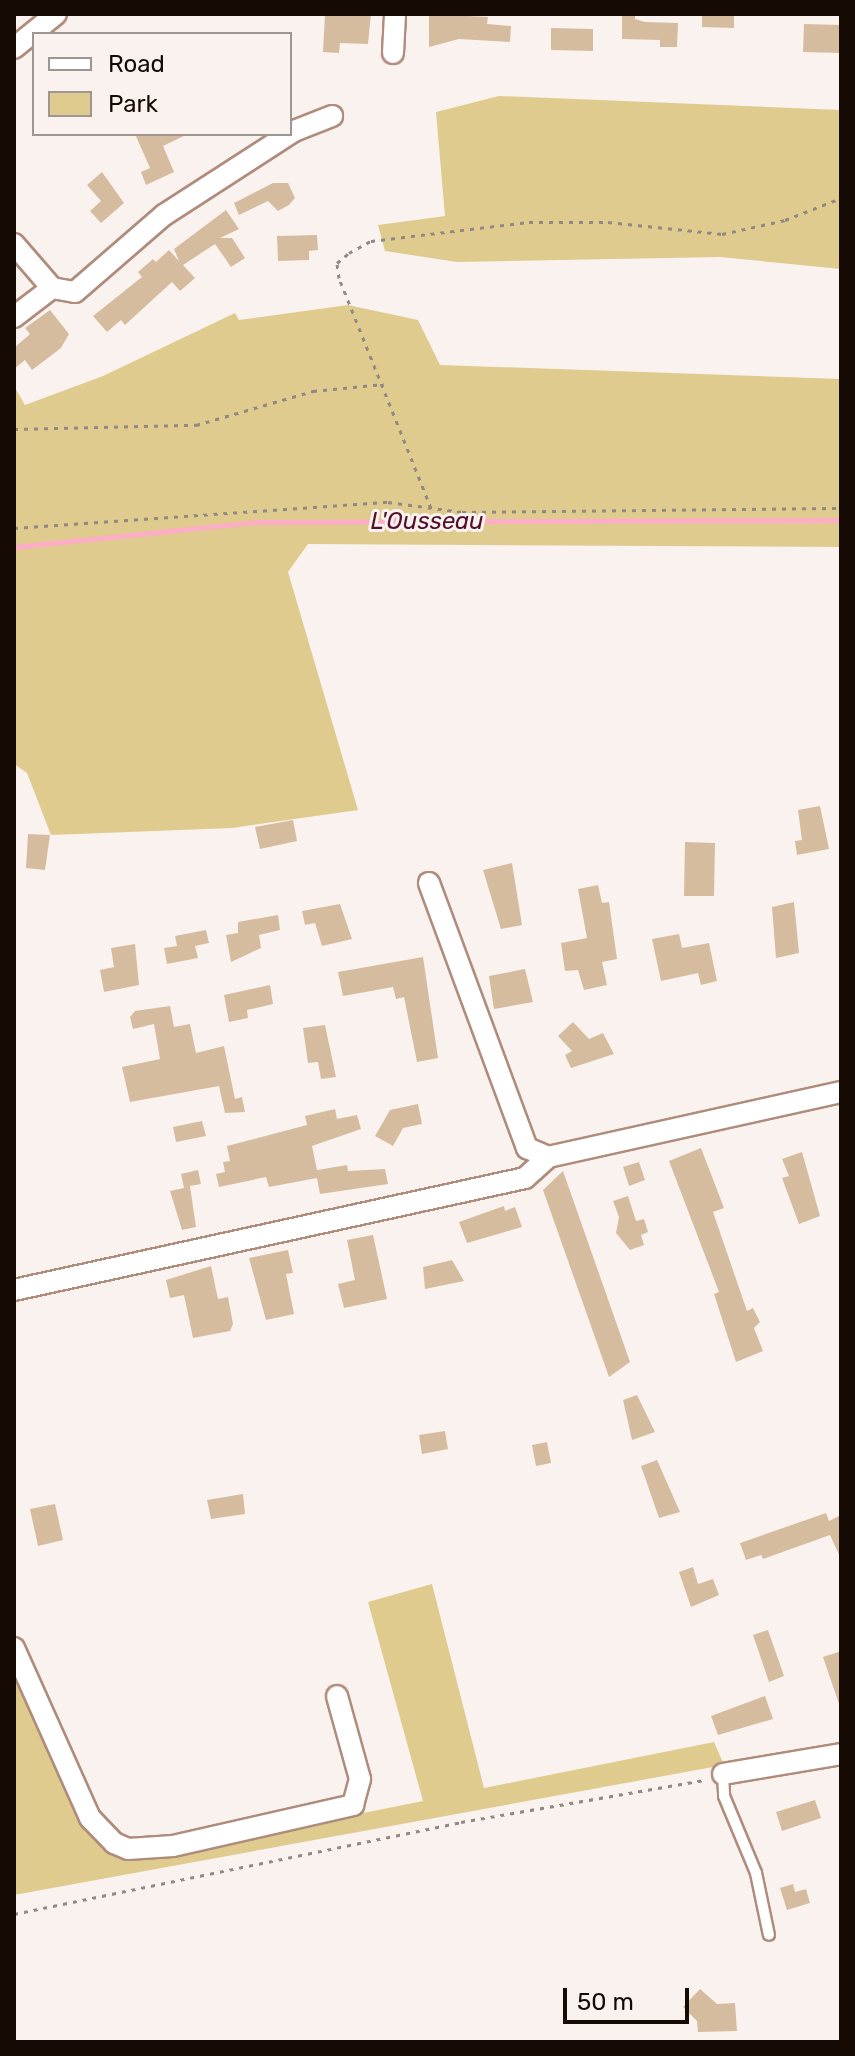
<!DOCTYPE html>
<html>
<head>
<meta charset="utf-8">
<style>
	body { margin:0 }
	#map { position:relative; width:855px; height:2056px; overflow:hidden; background:#faf2ef; font-family:Rubik,sans-serif }
	div>[style] { position:absolute }
	[style*='--x'] { left:calc(var(--x)*1px); top:calc(var(--y)*1px); width:calc(var(--w)*1px); rotate:calc(var(--a)*1deg) }
	.green>* { inset:0; background:#dfcb8e }
	.stream>* { height:5px; margin:-2.5px; padding:0 2.5px; transform-origin:2.5px; border-radius:2.5px; background:#fdadc6 }
	.building>* { inset:0; background:#d6bc9f }
	.path>* { height:3px; margin-top:-1.5px; transform-origin:0; background:repeating-linear-gradient(90deg,#928884 0 4px,transparent 0 10px) }
	.roads { filter:drop-shadow(2px 0 #af8c7c) drop-shadow(-2px 0 #af8c7c) drop-shadow(0 2px #af8c7c) drop-shadow(0 -2px #af8c7c) }
	.service>* { height:10px; margin:-5px; padding:0 5px; transform-origin:5px; border-radius:5px; background:#fff }
	.minor>* { height:20px; margin:-10px; padding:0 10px; transform-origin:10px; border-radius:10px; background:#fff }
	span { translate:-50% -50%; white-space:nowrap; text-align:center; line-height:1.15; -webkit-text-stroke:6px #faf2ef; paint-order:stroke }
	.water-label { font-size:24px; color:#540f2d; font-style:italic }
	.frame { position:absolute; inset:0; border:16px solid #160a05; pointer-events:none }
	.legend { position:absolute; left:32px; top:32px; width:260px; height:104px; box-sizing:border-box; background:#faf2ef; border:2px solid #9f9591; margin:0; padding:10px 14px; list-style:none; font-size:24px; color:#160a05 }
	.legend li { display:flex; align-items:center; gap:16px; height:40px }
	.legend b { width:40px; border:2px solid #9f9591 }
	.scale { position:absolute; left:563px; top:1988px; width:126px; height:36px; box-sizing:border-box; border:4px solid #160a05; border-top:0; padding-left:10px; font-size:24px; line-height:28px; white-space:nowrap; color:#160a05; -webkit-text-stroke:6px #faf2ef; paint-order:stroke }
</style>
</head>
<body>
<div id="map">
	<div class="green">
		<div style="clip-path:polygon(499px 96px,841px 110px,841px 269px,720px 257px,457px 262px,385px 251px,378px 225px,445px 216px,436px 112px)"></div>
		<div style="clip-path:polygon(348px 305px,418px 320px,440px 365px,841px 379px,841px 547px,308px 544px,288px 572px,358px 810px,232px 828px,51px 835px,27px 773px,14px 764px,14px 386px,25px 405px,103px 376px,235px 313px,239px 320px)"></div>
		<div style="clip-path:polygon(432px 1584px,484px 1788px,714px 1742px,724px 1765px,14px 1895px,14px 1669px,119px 1856px,134px 1859px,423px 1801px,368px 1602px)"></div>
	</div>
	<div class="stream">
		<div style="--x:14;--y:547;--w:242;--a:-5.9"></div>
		<div style="--x:255;--y:522;--w:586;--a:-0.2"></div>
	</div>
	<div class="building">
		<div style="clip-path:polygon(325px 14px,371px 14px,368px 44px,340px 43px,339px 53px,323px 52px)"></div>
		<div style="clip-path:polygon(429px 14px,488px 17px,487px 24px,511px 26px,510px 42px,459px 39px,429px 47px)"></div>
		<div style="clip-path:polygon(622px 14px,635px 14px,635px 19px,645px 22px,678px 23px,677px 47px,660px 47px,660px 40px,622px 39px)"></div>
		<div style="clip-path:polygon(702px 14px,734px 14px,734px 28px,702px 27px)"></div>
		<div style="clip-path:polygon(804px 24px,841px 25px,841px 53px,803px 52px)"></div>
		<div style="clip-path:polygon(551px 28px,593px 29px,593px 51px,551px 50px)"></div>
		<div style="clip-path:polygon(135px 134px,188px 134px,163px 146px,174px 172px,146px 185px,141px 172px,150px 168px)"></div>
		<div style="clip-path:polygon(102px 172px,124px 203px,101px 223px,90px 211px,101px 201px,87px 185px)"></div>
		<div style="clip-path:polygon(273px 183px,288px 183px,295px 198px,289px 205px,278px 211px,268px 201px,239px 215px,234px 203px)"></div>
		<div style="clip-path:polygon(226px 210px,239px 229px,220px 238px,232px 238px,245px 258px,231px 267px,215px 244px,183px 265px,195px 278px,180px 291px,172px 282px,125px 325px,121px 320px,107px 332px,93px 316px,142px 277px,138px 272px,153px 259px,156px 262px,169px 250px,179px 261px,174px 249px)"></div>
		<div style="clip-path:polygon(317px 235px,318px 250px,309px 251px,309px 260px,278px 261px,277px 236px)"></div>
		<div style="clip-path:polygon(50px 310px,69px 334px,61px 348px,32px 370px,25px 360px,14px 369px,14px 348px,30px 334px,25px 328px)"></div>
		<div style="clip-path:polygon(820px 806px,829px 849px,797px 855px,795px 841px,802px 840px,798px 810px)"></div>
		<div style="clip-path:polygon(293px 820px,297px 841px,260px 849px,255px 827px)"></div>
		<div style="clip-path:polygon(28px 834px,50px 835px,45px 870px,26px 868px)"></div>
		<div style="clip-path:polygon(685px 842px,715px 843px,714px 896px,684px 896px)"></div>
		<div style="clip-path:polygon(512px 863px,522px 925px,501px 929px,483px 870px)"></div>
		<div style="clip-path:polygon(598px 885px,602px 903px,609px 902px,617px 959px,602px 962px,607px 985px,584px 990px,578px 970px,565px 971px,561px 943px,587px 938px,578px 889px)"></div>
		<div style="clip-path:polygon(794px 902px,799px 953px,776px 958px,772px 907px)"></div>
		<div style="clip-path:polygon(340px 904px,352px 939px,322px 946px,315px 923px,305px 925px,302px 911px)"></div>
		<div style="clip-path:polygon(278px 915px,280px 930px,259px 935px,261px 948px,231px 962px,226px 935px,238px 933px,238px 922px)"></div>
		<div style="clip-path:polygon(206px 930px,209px 943px,195px 946px,198px 958px,167px 964px,164px 948px,177px 946px,175px 936px)"></div>
		<div style="clip-path:polygon(679px 934px,682px 948px,709px 943px,717px 981px,701px 985px,698px 973px,661px 981px,652px 939px)"></div>
		<div style="clip-path:polygon(135px 944px,139px 985px,104px 992px,100px 970px,114px 967px,111px 948px)"></div>
		<div style="clip-path:polygon(423px 957px,438px 1058px,417px 1062px,404px 997px,396px 999px,393px 987px,343px 996px,338px 972px)"></div>
		<div style="clip-path:polygon(525px 969px,533px 1002px,494px 1009px,489px 976px)"></div>
		<div style="clip-path:polygon(270px 985px,273px 1004px,247px 1010px,248px 1018px,229px 1022px,224px 995px)"></div>
		<div style="clip-path:polygon(170px 1006px,174px 1027px,190px 1024px,196px 1053px,224px 1046px,235px 1099px,242px 1097px,245px 1112px,225px 1113px,219px 1086px,130px 1102px,122px 1067px,160px 1059px,154px 1024px,133px 1029px,130px 1017px,135px 1011px)"></div>
		<div style="clip-path:polygon(573px 1022px,589px 1039px,603px 1033px,614px 1054px,571px 1068px,565px 1055px,572px 1051px,558px 1036px)"></div>
		<div style="clip-path:polygon(325px 1025px,336px 1077px,321px 1079px,318px 1062px,308px 1063px,303px 1028px)"></div>
		<div style="clip-path:polygon(418px 1104px,422px 1124px,403px 1128px,393px 1146px,375px 1136px,390px 1110px)"></div>
		<div style="clip-path:polygon(335px 1109px,337px 1119px,357px 1115px,361px 1129px,312px 1146px,317px 1170px,347px 1165px,348px 1171px,385px 1169px,388px 1184px,320px 1194px,317px 1178px,269px 1187px,266px 1177px,219px 1187px,216px 1174px,225px 1172px,223px 1162px,230px 1161px,227px 1146px,307px 1125px,305px 1116px)"></div>
		<div style="clip-path:polygon(202px 1121px,206px 1136px,176px 1142px,173px 1127px)"></div>
		<div style="clip-path:polygon(701px 1148px,724px 1208px,713px 1212px,747px 1311px,753px 1308px,760px 1322px,754px 1328px,763px 1351px,736px 1362px,714px 1294px,719px 1292px,669px 1161px)"></div>
		<div style="clip-path:polygon(802px 1152px,820px 1216px,799px 1224px,782px 1178px,789px 1176px,782px 1159px)"></div>
		<div style="clip-path:polygon(639px 1162px,645px 1180px,629px 1186px,623px 1167px)"></div>
		<div style="clip-path:polygon(198px 1170px,201px 1184px,190px 1186px,196px 1227px,182px 1230px,170px 1191px,184px 1188px,181px 1174px)"></div>
		<div style="clip-path:polygon(563px 1171px,630px 1362px,609px 1377px,543px 1190px)"></div>
		<div style="clip-path:polygon(628px 1196px,636px 1221px,644px 1219px,648px 1232px,641px 1235px,644px 1245px,630px 1250px,616px 1233px,619px 1217px,613px 1201px)"></div>
		<div style="clip-path:polygon(504px 1206px,505px 1211px,515px 1207px,522px 1227px,467px 1243px,459px 1222px)"></div>
		<div style="clip-path:polygon(373px 1235px,387px 1299px,344px 1308px,338px 1284px,355px 1280px,347px 1240px)"></div>
		<div style="clip-path:polygon(288px 1250px,293px 1273px,286px 1274px,294px 1314px,266px 1320px,249px 1258px)"></div>
		<div style="clip-path:polygon(452px 1260px,464px 1281px,425px 1289px,423px 1267px)"></div>
		<div style="clip-path:polygon(211px 1266px,218px 1299px,228px 1297px,233px 1324px,230px 1331px,193px 1338px,184px 1295px,170px 1298px,166px 1280px)"></div>
		<div style="clip-path:polygon(637px 1395px,655px 1432px,632px 1440px,623px 1400px)"></div>
		<div style="clip-path:polygon(445px 1431px,448px 1449px,422px 1454px,419px 1435px)"></div>
		<div style="clip-path:polygon(547px 1442px,551px 1463px,536px 1466px,532px 1445px)"></div>
		<div style="clip-path:polygon(657px 1460px,680px 1512px,659px 1518px,641px 1466px)"></div>
		<div style="clip-path:polygon(243px 1494px,245px 1514px,211px 1519px,207px 1500px)"></div>
		<div style="clip-path:polygon(55px 1504px,63px 1540px,38px 1546px,30px 1509px)"></div>
		<div style="clip-path:polygon(826px 1513px,829px 1521px,841px 1515px,841px 1559px,830px 1535px,763px 1559px,761px 1555px,746px 1560px,740px 1543px)"></div>
		<div style="clip-path:polygon(693px 1567px,698px 1584px,713px 1579px,719px 1595px,691px 1607px,679px 1572px)"></div>
		<div style="clip-path:polygon(768px 1630px,784px 1676px,769px 1682px,753px 1635px)"></div>
		<div style="clip-path:polygon(841px 1651px,841px 1704px,839px 1704px,823px 1657px)"></div>
		<div style="clip-path:polygon(765px 1696px,773px 1719px,718px 1735px,711px 1716px)"></div>
		<div style="clip-path:polygon(815px 1800px,821px 1818px,782px 1831px,776px 1812px)"></div>
		<div style="clip-path:polygon(793px 1884px,795px 1892px,806px 1889px,810px 1903px,787px 1910px,780px 1888px)"></div>
		<div style="clip-path:polygon(700px 1989px,717px 2004px,735px 2003px,737px 2031px,698px 2032px,697px 2021px,683px 2007px)"></div>
	</div>
	<div class="path">
		<div style="--x:14;--y:429;--w:182;--a:-1.3"></div>
		<div style="--x:196;--y:425;--w:122;--a:-16.2"></div>
		<div style="--x:313;--y:391;--w:71;--a:-5.6"></div>
		<div style="--x:431;--y:508;--w:248;--a:-111.8"></div>
		<div style="--x:339;--y:278;--w:15;--a:-98"></div>
		<div style="--x:337;--y:263;--w:16;--a:-40"></div>
		<div style="--x:349;--y:253;--w:25;--a:-29"></div>
		<div style="--x:371;--y:241;--w:159;--a:-6.9"></div>
		<div style="--x:529;--y:222;--w:79;--a:0"></div>
		<div style="--x:608;--y:222;--w:115;--a:6"></div>
		<div style="--x:722;--y:234;--w:65;--a:-12.5"></div>
		<div style="--x:785;--y:220;--w:60;--a:-21.4"></div>
		<div style="--x:14;--y:528;--w:375;--a:-4"></div>
		<div style="--x:388;--y:502;--w:75;--a:7.7"></div>
		<div style="--x:462;--y:512;--w:379;--a:-0.6"></div>
		<div style="--x:14;--y:1914;--w:456;--a:-11.6"></div>
		<div style="--x:461;--y:1822;--w:247;--a:-9.8"></div>
	</div>
	<div class="roads">
		<div class="service">
			<div style="--x:723;--y:1774;--w:22;--a:87"></div>
			<div style="--x:724;--y:1796;--w:83;--a:67.4"></div>
			<div style="--x:756;--y:1873;--w:63;--a:78.2"></div>
		</div>
		<div class="minor">
			<div style="--x:14;--y:48;--w:54;--a:-39"></div>
			<div style="--x:393;--y:53;--w:39;--a:-87"></div>
			<div style="--x:14;--y:244;--w:58;--a:49.2"></div>
			<div style="--x:52;--y:288;--w:23;--a:10"></div>
			<div style="--x:75;--y:292;--w:118;--a:-40.9"></div>
			<div style="--x:164;--y:215;--w:155;--a:-32.9"></div>
			<div style="--x:294;--y:131;--w:41;--a:-21.5"></div>
			<div style="--x:14;--y:317;--w:48;--a:-37.3"></div>
			<div style="--x:429;--y:883;--w:283;--a:69.7"></div>
			<div style="--x:527;--y:1148;--w:23;--a:23"></div>
			<div style="--x:14;--y:1290;--w:523;--a:-12.36"></div>
			<div style="--x:525;--y:1178;--w:31;--a:-42"></div>
			<div style="--x:548;--y:1157;--w:300;--a:-12.5"></div>
			<div style="--x:14;--y:1648;--w:186;--a:65.9"></div>
			<div style="--x:90;--y:1818;--w:35;--a:46"></div>
			<div style="--x:114;--y:1843;--w:15;--a:23"></div>
			<div style="--x:128;--y:1849;--w:45;--a:-3.8"></div>
			<div style="--x:173;--y:1846;--w:185;--a:-12.8"></div>
			<div style="--x:353;--y:1805;--w:27;--a:-75"></div>
			<div style="--x:360;--y:1779;--w:86;--a:-105.5"></div>
			<div style="--x:723;--y:1774;--w:120;--a:-9.6"></div>
		</div>
	</div>
	<div class="water-label">
		<span style="left:427px;top:522px">L'Ousseau</span>
	</div>
	<div class="frame"></div>
	<ul class="legend">
	<li><b style="height:10px;background:#fff"></b>Road</li>
	<li><b style="height:22px;background:#dfcb8e"></b>Park</li>
	</ul>
	<div class="scale">50 m</div>
</div>
</body>
</html>
